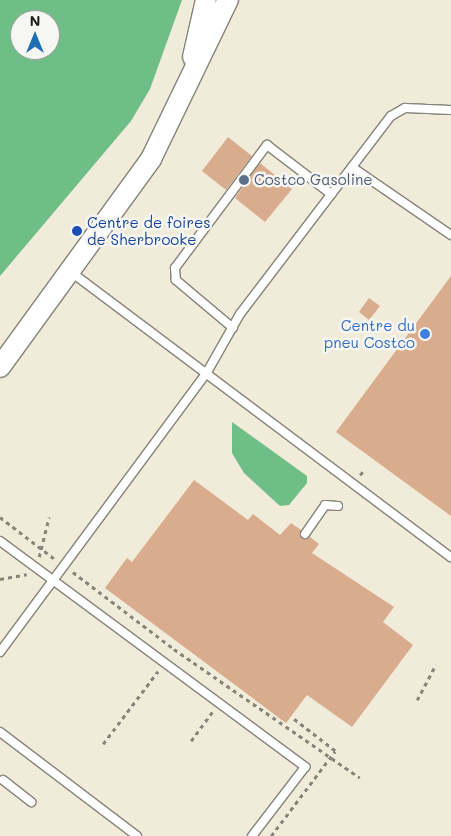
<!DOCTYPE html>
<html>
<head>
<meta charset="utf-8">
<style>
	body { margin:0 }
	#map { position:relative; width:451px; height:836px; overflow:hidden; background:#f1ebd9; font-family:Mali,sans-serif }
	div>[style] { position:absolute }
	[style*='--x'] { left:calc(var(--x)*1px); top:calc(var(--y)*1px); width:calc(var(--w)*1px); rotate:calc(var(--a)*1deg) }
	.forest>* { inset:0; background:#6fbe88 }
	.building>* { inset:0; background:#d8ac8c }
	.path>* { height:2.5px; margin-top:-1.25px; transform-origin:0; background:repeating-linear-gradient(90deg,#86847a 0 4px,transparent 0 8px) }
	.roads { filter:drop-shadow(1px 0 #86847a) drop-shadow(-1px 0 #86847a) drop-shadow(0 1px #86847a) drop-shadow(0 -1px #86847a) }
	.service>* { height:8px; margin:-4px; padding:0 4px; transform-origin:4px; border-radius:4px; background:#fff }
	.tertiary>* { height:20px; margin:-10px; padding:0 10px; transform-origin:10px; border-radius:10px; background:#fff }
	.dots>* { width:14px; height:14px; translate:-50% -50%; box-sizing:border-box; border:2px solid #f6f6f2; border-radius:50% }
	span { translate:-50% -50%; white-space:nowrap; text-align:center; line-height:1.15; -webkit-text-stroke:5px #f6f6f2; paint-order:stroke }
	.service-label { font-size:15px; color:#4e5e75 }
	.left { translate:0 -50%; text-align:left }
	.transit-label { font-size:15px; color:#164399 }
	.shop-label { font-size:15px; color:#366cbe }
	.right { translate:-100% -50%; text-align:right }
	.north { position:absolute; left:10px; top:10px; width:50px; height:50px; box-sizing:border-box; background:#f6f6f2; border:1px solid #9f9f9c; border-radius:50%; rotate:0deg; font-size:14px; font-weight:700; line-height:20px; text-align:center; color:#1c1c1c }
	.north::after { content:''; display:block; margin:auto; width:18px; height:22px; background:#1f6fb2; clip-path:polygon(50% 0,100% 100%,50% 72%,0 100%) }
</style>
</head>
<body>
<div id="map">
	<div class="forest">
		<div style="clip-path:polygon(evenodd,0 0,182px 0,150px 89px,131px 121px,0 276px,0 0,20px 20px,50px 20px,50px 50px,20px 50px,20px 20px)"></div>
		<div style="clip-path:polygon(232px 422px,307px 476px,307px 483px,289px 505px,280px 506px,244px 473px,232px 453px)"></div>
	</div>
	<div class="building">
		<div style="clip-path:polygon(228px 137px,252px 156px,226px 190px,202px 171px)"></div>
		<div style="clip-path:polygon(260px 163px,292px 189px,265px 222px,235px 198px)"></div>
		<div style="clip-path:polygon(451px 276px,451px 516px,336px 432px)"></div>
		<div style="clip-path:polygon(369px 298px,380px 306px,369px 320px,359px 312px)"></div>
		<div style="clip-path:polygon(194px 480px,248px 520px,253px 514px,280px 535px,291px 523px,301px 530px,301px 538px,310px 537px,319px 544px,312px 553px,394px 607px,383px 622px,413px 645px,352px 727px,307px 695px,286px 723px,105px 588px,127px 558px,132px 562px)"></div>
	</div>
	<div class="path">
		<div style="--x:360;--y:475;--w:6;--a:-51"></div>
		<div style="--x:0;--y:517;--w:71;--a:37.5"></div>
		<div style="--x:39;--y:557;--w:41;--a:-76"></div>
		<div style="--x:73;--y:572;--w:127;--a:37.3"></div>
		<div style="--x:174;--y:649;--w:226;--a:34.7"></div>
		<div style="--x:0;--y:579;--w:27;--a:-10"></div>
		<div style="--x:417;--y:700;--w:40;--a:-62"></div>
		<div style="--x:191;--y:741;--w:36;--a:-54"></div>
		<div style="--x:103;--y:744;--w:91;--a:-53"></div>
		<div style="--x:271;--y:836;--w:106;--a:-53"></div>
		<div style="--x:335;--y:751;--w:56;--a:-142.3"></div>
	</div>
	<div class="roads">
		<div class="service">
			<div style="--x:352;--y:167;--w:120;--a:34.5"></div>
			<div style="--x:71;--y:272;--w:475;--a:36.9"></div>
			<div style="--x:233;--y:328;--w:75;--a:-139.9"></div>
			<div style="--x:176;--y:280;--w:12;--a:-95"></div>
			<div style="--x:175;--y:268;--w:154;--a:-53.2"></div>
			<div style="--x:267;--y:145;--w:81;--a:37.4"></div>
			<div style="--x:305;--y:534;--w:35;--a:-55"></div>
			<div style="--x:325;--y:505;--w:13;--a:4"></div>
			<div style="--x:0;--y:541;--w:380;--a:36.5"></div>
			<div style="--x:305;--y:767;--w:87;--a:127.5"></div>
			<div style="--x:0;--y:652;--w:346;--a:-53.5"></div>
			<div style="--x:206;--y:374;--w:69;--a:-60.5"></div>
			<div style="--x:240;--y:314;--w:249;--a:-52.7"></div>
			<div style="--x:391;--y:116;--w:16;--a:-30"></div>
			<div style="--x:405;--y:108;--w:46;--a:2.5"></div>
			<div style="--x:0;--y:732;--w:172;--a:37.2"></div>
			<div style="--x:3;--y:780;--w:36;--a:38"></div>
		</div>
		<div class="tertiary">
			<div style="--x:193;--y:57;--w:58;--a:-77.2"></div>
			<div style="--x:0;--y:367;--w:257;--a:-54"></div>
			<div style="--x:151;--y:159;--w:177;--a:-64.2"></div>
		</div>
	</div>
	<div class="dots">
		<div style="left:244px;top:180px;background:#5c6f8a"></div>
		<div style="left:77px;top:231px;background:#1a4fb4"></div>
		<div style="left:425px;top:334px;background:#3f7fe0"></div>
	</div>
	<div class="service-label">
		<span class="left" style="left:254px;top:180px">Costco Gasoline</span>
	</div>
	<div class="transit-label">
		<span class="left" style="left:87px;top:231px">Centre de foires<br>de Sherbrooke</span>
	</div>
	<div class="shop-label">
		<span class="right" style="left:415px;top:334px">Centre du<br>pneu Costco</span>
	</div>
	<div class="north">N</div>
</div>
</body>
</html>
